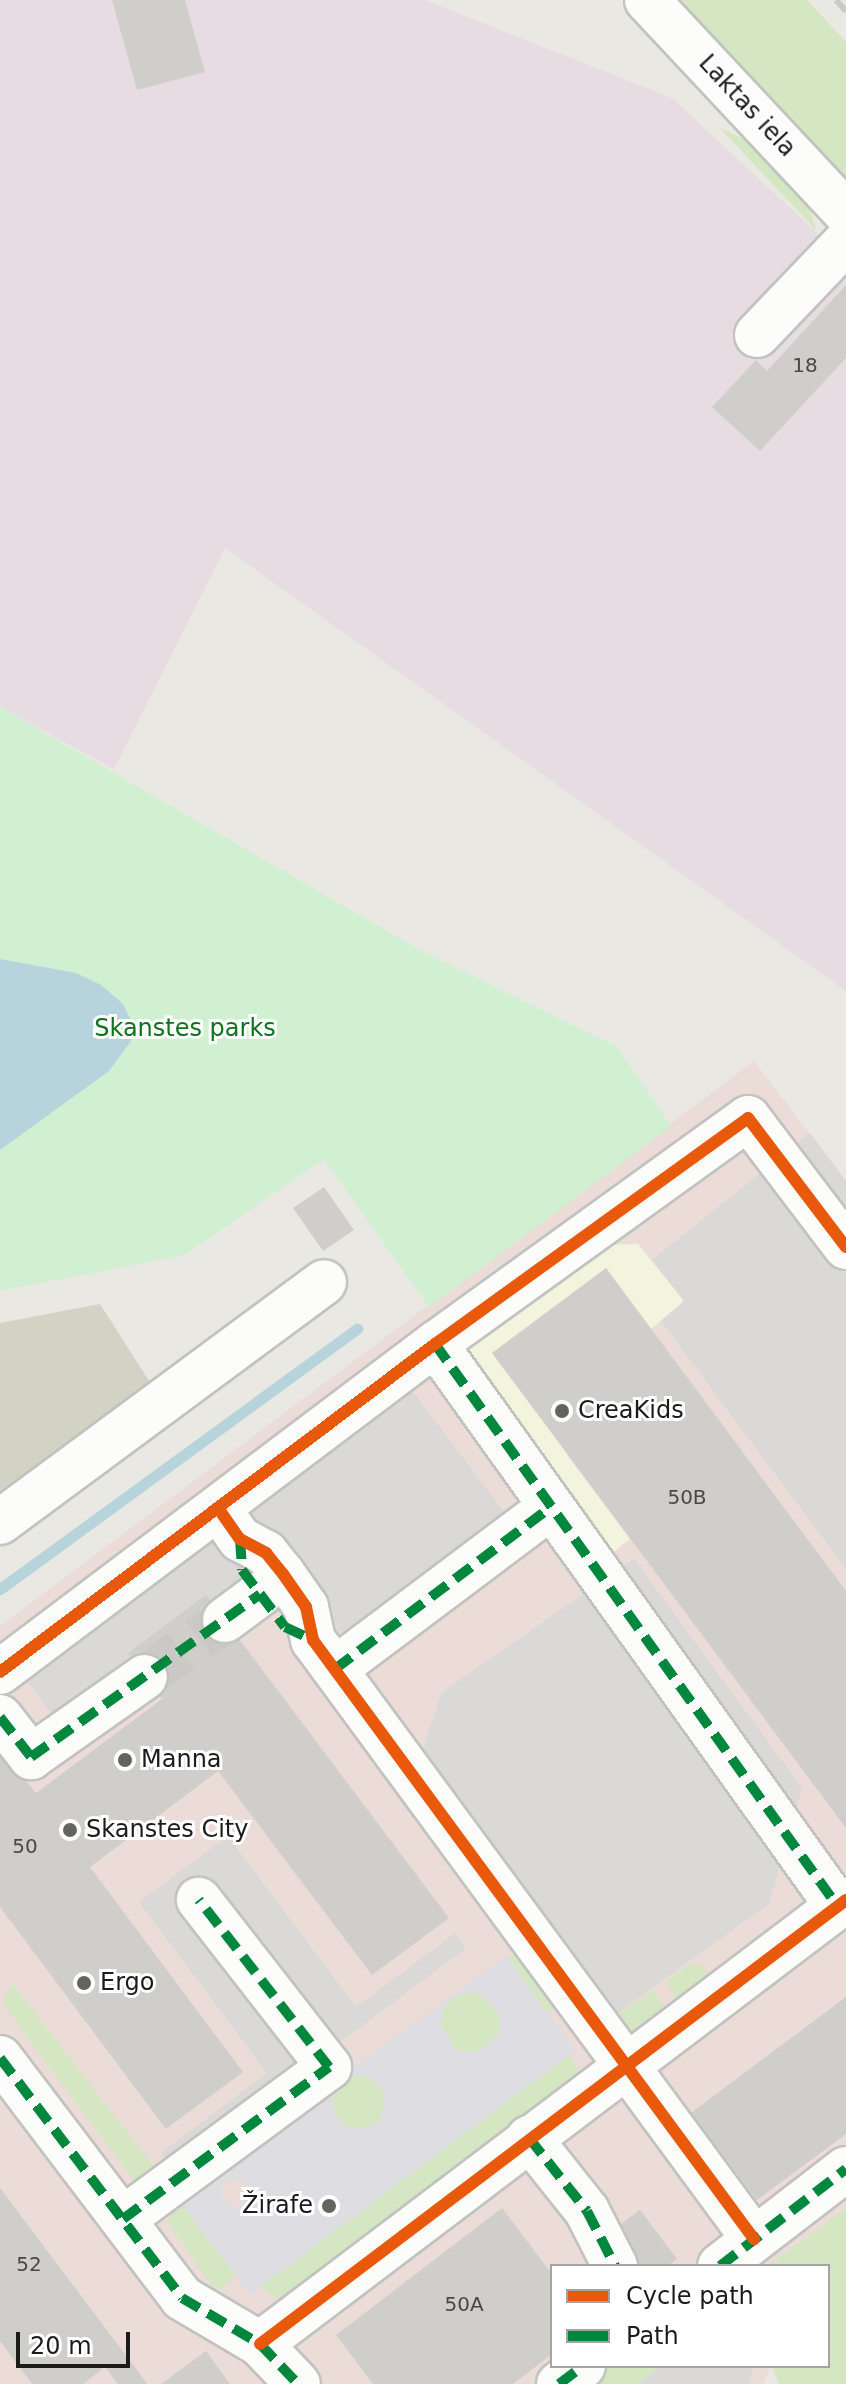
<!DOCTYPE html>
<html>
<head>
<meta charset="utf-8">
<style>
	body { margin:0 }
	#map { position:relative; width:846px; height:2384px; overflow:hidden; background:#e9e8e3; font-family:"DejaVu Sans",sans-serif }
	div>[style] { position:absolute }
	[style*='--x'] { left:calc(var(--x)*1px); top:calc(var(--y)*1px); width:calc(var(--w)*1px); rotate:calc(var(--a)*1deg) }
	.commercial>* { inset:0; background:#ebdcd8 }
	.industrial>* { inset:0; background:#e7dce2 }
	.education>* { inset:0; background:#f3f4dd }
	.construction>* { inset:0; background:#d2d2c5 }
	.grass>* { inset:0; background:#d4e6c2 }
	.round { border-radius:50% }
	.park>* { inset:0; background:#d1f0d2 }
	.parking>* { inset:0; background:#dad9d7 }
	.plaza>* { inset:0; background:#dedee2 }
	.water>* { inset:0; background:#b7d3dc }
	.stream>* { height:11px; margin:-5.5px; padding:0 5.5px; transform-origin:5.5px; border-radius:5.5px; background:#b7d3dc }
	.building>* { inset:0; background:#d0ceca }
	.minor-tunnel>* { height:44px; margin-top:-22px; transform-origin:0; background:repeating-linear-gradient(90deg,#cac9c5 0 44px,transparent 0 66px) }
	.roads { filter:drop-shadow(2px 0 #c2c2bf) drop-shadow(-2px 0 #c2c2bf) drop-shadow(0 2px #c2c2bf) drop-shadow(0 -2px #c2c2bf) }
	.minor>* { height:44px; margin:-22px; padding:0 22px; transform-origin:22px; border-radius:22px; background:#fcfcfb }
	.rail>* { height:6px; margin-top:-3px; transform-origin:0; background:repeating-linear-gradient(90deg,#c9c9c8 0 16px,transparent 0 32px) }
	.quiet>* { height:10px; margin-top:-5px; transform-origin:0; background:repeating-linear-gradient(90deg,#00873e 0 20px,transparent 0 30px) }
	.cycleway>* { height:12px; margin:-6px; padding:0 6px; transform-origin:6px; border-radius:6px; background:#e8590c }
	.dots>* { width:22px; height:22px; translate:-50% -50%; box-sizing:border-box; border:4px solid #fff; border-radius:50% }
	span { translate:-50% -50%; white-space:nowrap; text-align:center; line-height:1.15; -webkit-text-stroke:6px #fff; paint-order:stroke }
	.number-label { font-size:20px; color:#484847 }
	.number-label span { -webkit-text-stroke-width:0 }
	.street-label { font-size:24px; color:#1b1b1b }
	.park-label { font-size:24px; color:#0f721c }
	.poi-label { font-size:24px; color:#1b1b1b }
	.left { translate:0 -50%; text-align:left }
	.right { translate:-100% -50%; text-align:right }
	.legend { position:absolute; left:550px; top:2264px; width:280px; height:104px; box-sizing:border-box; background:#fff; border:2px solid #a4a4a4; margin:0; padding:10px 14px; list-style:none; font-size:24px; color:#1b1b1b }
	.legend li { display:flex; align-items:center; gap:16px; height:40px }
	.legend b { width:40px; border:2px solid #a4a4a4 }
	.scale { position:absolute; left:16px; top:2332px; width:114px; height:36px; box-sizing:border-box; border:4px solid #1b1b1b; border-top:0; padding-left:10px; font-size:24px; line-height:28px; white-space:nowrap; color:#1b1b1b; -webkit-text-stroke:6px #fff; paint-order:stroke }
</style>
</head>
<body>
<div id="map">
	<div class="commercial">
		<div style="clip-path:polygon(754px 1061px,846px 1181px,846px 2208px,771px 2266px,552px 2266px,552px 2366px,770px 2366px,764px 2384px,0 2384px,0 1626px)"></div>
	</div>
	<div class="industrial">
		<div style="clip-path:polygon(0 0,425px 0,672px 98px,846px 260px,846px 991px,225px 548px,114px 769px,0 707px)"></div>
	</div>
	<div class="education">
		<div style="clip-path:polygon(638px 1244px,684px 1301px,651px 1329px,680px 1368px,567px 1455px,630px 1539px,606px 1558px,464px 1349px,591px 1245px)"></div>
	</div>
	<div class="construction">
		<div style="clip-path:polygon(100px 1304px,151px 1384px,0 1491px,0 1323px)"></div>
	</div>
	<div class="grass">
		<div style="clip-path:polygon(677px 0,807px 0,846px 42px,846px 181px)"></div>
		<div style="clip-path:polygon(720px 128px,748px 141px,803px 188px,816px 230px)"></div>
		<div style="clip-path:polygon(513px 1954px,523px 1957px,559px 2005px,547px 2013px,506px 1956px)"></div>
		<div style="clip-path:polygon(690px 1964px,701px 1965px,711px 1978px,684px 2009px,665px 1982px)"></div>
		<div style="clip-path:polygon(13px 1984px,159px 2173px,135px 2182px,2px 2003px)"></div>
		<div style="clip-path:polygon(653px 1990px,673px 2019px,632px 2035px,618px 2015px)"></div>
		<div class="round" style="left:440px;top:1993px;width:60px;height:60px"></div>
		<div style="clip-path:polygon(569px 2055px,581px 2075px,283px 2305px,261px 2286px)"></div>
		<div class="round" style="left:332px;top:2075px;width:54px;height:54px"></div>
		<div style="clip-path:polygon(176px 2197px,236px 2276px,216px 2291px,168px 2223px)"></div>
		<div style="clip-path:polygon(846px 2208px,846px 2384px,779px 2384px,772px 2366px,828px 2366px,828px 2266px,770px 2264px)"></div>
		<div style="clip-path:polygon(608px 2366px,662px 2366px,638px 2384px,584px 2384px)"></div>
	</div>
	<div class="park">
		<div style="clip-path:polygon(0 707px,418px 949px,617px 1047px,671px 1126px,429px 1307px,324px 1159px,184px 1255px,0 1291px)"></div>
	</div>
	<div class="parking">
		<div style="clip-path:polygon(810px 1133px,846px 1181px,846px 1569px,661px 1321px,684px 1301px,652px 1260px)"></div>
		<div style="clip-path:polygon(407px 1384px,505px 1513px,342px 1636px,280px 1550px,56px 1720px,21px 1672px)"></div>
		<div style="clip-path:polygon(634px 1559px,802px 1788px,769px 1904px,615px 2015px,421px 1754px,442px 1692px)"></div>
		<div style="clip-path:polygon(228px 1836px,356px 2007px,455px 1933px,466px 1948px,173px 2168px,161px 2153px,267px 2073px,139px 1902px)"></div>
		<div style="clip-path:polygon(662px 2366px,754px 2366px,748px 2384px,638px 2384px)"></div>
	</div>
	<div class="plaza">
		<div style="clip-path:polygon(evenodd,506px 1956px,575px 2051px,250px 2295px,176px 2197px,506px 1956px,462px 1993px,480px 1994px,500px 2015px,498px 2035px,476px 2053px,456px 2050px,440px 2025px,445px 2005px,462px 1993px,506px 1956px,351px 2075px,369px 2076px,386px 2095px,380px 2120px,365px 2129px,346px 2126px,334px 2113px,332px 2095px,351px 2075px,506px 1956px,231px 2180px,240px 2180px,248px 2190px,245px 2202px,237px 2207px,222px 2199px,223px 2185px,231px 2180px)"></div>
	</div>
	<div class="water">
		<div style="clip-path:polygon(0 959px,76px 973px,101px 985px,123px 1004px,131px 1020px,131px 1041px,109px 1071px,0 1150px)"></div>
	</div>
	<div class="stream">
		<div style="--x:0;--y:1589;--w:442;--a:-36.1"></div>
	</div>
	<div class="building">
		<div style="clip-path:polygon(112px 0,185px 0,205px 72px,137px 90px)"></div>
		<div style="clip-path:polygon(846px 285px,846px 358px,760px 451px,712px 407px,756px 360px,767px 371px)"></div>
		<div style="clip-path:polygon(324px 1187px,354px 1230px,323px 1251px,293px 1208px)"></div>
		<div style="clip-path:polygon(606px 1268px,846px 1591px,846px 1828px,492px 1353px)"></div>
		<div style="clip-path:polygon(206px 1595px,449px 1918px,372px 1975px,218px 1771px,90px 1867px,243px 2072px,166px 2129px,0 1907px,0 1750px,36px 1793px,162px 1699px,128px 1653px)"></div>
		<div style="clip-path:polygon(846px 1997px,846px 2134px,757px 2200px,691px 2113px)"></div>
		<div style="clip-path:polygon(0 2188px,140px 2374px,147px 2384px,118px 2384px,105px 2367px,83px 2384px,32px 2384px,0 2341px)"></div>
		<div style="clip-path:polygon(502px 2208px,552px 2274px,552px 2354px,513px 2384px,373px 2384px,336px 2335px)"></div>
		<div style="clip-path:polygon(640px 2210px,677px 2259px,667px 2266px,630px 2266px,606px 2235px)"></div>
		<div style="clip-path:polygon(206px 2351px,230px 2384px,161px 2384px)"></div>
	</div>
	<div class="minor-tunnel">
		<div style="--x:145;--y:1677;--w:98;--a:-35.5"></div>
	</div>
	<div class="roads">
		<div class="minor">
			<div style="--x:647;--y:0;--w:291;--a:46.9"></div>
			<div style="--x:757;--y:335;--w:129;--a:-46.3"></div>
			<div style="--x:435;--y:1344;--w:692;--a:54.4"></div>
			<div style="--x:218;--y:1508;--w:38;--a:55"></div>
			<div style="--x:240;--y:1539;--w:30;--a:28"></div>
			<div style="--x:266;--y:1553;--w:27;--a:51"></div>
			<div style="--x:283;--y:1574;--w:40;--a:55.1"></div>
			<div style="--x:306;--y:1607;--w:34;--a:78"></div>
			<div style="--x:313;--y:1640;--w:744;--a:53.64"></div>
			<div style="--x:0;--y:1522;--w:403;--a:-36.5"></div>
			<div style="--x:225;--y:1620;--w:44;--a:-36.6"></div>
			<div style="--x:335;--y:1669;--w:270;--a:-36.9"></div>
			<div style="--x:0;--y:1672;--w:545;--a:-37.02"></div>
			<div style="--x:435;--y:1344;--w:386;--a:-35.8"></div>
			<div style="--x:748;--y:1118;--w:162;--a:52.8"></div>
			<div style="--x:0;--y:1717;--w:51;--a:52.2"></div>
			<div style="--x:31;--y:1757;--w:139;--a:-35.1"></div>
			<div style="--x:0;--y:2058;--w:301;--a:52.8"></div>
			<div style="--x:182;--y:2298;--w:91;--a:30.5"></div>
			<div style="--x:260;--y:2344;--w:55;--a:46.5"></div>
			<div style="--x:529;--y:2138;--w:93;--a:51.5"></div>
			<div style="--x:587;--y:2211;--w:62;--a:63"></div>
			<div style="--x:123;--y:2219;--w:256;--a:-36.4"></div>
			<div style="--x:329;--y:2067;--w:212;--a:-127.9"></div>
			<div style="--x:720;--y:2266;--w:159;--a:-37.6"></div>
			<div style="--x:260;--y:2344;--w:735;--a:-37.15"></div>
			<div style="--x:559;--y:2384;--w:30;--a:-37"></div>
		</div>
	</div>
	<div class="rail">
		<div style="--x:836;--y:0;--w:15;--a:48"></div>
	</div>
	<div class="quiet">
		<div style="--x:435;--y:1344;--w:692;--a:54.4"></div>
		<div style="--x:240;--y:1539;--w:31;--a:86"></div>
		<div style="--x:242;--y:1570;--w:71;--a:53"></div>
		<div style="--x:285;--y:1627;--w:31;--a:25"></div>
		<div style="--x:335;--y:1669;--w:270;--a:-36.9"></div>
		<div style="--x:0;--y:1717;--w:51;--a:52.2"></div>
		<div style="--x:31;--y:1757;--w:281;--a:-35.4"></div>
		<div style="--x:0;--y:2058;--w:301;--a:52.8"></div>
		<div style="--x:182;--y:2298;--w:91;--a:30.5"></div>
		<div style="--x:260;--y:2344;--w:55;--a:46.5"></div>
		<div style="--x:529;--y:2138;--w:93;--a:51.5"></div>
		<div style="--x:587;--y:2211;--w:62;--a:63"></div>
		<div style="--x:123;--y:2219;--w:256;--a:-36.4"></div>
		<div style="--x:329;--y:2067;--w:212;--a:-127.9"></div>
		<div style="--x:720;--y:2266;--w:159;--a:-37.6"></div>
		<div style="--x:559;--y:2384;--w:30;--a:-37"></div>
	</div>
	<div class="cycleway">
		<div style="--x:218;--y:1508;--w:38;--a:55"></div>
		<div style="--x:240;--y:1539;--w:30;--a:28"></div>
		<div style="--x:266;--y:1553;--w:27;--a:51"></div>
		<div style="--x:283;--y:1574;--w:40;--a:55.1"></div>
		<div style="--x:306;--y:1607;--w:34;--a:78"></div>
		<div style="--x:313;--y:1640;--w:744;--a:53.64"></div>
		<div style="--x:0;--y:1672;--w:545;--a:-37.02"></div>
		<div style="--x:435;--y:1344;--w:386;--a:-35.8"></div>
		<div style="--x:748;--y:1118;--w:162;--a:52.8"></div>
		<div style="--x:260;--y:2344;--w:735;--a:-37.15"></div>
	</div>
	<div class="dots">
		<div style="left:562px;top:1411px;background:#636361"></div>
		<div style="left:125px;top:1760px;background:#636361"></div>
		<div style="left:70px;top:1830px;background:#636361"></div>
		<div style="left:84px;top:1983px;background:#636361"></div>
		<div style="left:329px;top:2206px;background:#636361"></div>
	</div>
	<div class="number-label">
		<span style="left:805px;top:365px">18</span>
		<span style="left:687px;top:1497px">50B</span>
		<span style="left:25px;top:1846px">50</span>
		<span style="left:29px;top:2264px">52</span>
		<span style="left:464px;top:2304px">50A</span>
	</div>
	<div class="street-label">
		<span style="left:747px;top:106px;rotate:47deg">Laktas iela</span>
	</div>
	<div class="park-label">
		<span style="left:185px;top:1029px">Skanstes parks</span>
	</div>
	<div class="poi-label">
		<span class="left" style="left:578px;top:1411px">CreaKids</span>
		<span class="left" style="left:141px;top:1760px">Manna</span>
		<span class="left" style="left:86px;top:1830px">Skanstes City</span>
		<span class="left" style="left:100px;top:1983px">Ergo</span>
		<span class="right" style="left:313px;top:2206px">Žirafe</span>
	</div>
	<ul class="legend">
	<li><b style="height:10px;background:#e8590c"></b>Cycle path</li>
	<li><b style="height:10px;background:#00873e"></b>Path</li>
	</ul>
	<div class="scale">20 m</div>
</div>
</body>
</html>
